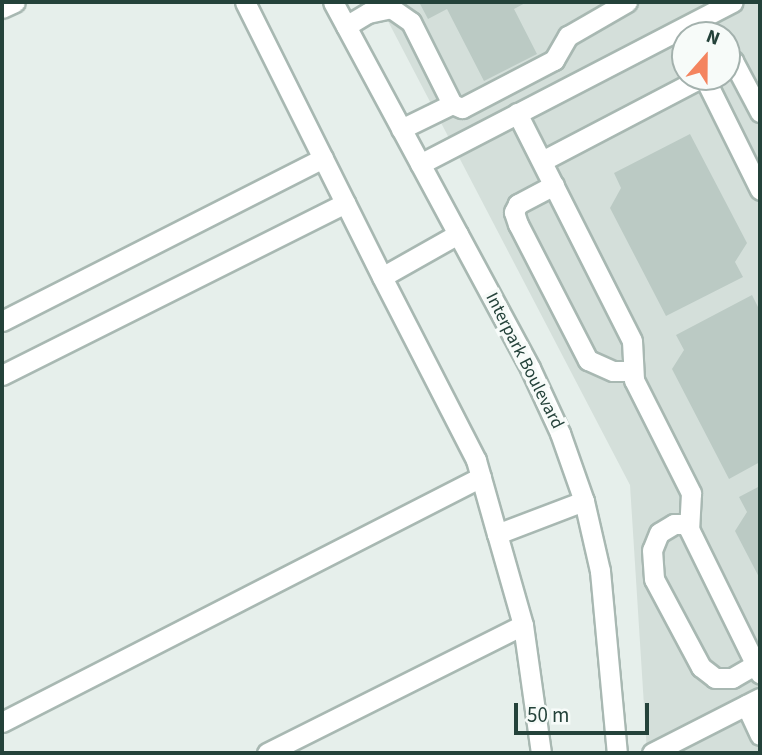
<!DOCTYPE html>
<html>
<head>
<meta charset="utf-8">
<style>
	body { margin:0 }
	#map { position:relative; width:762px; height:755px; overflow:hidden; background:#e6efeb; font-family:"Source Sans 3",sans-serif }
	div>[style] { position:absolute }
	[style*='--x'] { left:calc(var(--x)*1px); top:calc(var(--y)*1px); width:calc(var(--w)*1px); rotate:calc(var(--a)*1deg) }
	.built>* { inset:0; background:#d4dfda }
	.building>* { inset:0; background:#bbcac4 }
	.roads { filter:drop-shadow(2px 0 #a8b8b2) drop-shadow(-2px 0 #a8b8b2) drop-shadow(0 2px #a8b8b2) drop-shadow(0 -2px #a8b8b2) }
	.minor>* { height:19px; margin:-9.5px; padding:0 9.5px; transform-origin:9.5px; border-radius:9.5px; background:#fff }
	span { translate:-50% -50%; white-space:nowrap; text-align:center; line-height:1.15; -webkit-text-stroke:7px #f7fbf9; paint-order:stroke }
	.street-label { font-size:18px; color:#24423a }
	.frame { position:absolute; inset:0; border:4px solid #24423a; pointer-events:none }
	.north { position:absolute; left:671px; top:21px; width:70px; height:70px; box-sizing:border-box; background:#f7fbf9; border:2px solid #a3b1ad; border-radius:50%; rotate:21deg; font-size:19px; font-weight:700; line-height:28px; text-align:center; color:#24423a }
	.north::after { content:''; display:block; margin:auto; width:24px; height:32px; background:#f4845f; clip-path:polygon(50% 0,100% 100%,50% 72%,0 100%) }
	.scale { position:absolute; left:514px; top:703px; width:135px; height:32px; box-sizing:border-box; border:4px solid #24423a; border-top:0; padding-left:9px; font-size:21px; line-height:24px; white-space:nowrap; color:#24423a; -webkit-text-stroke:5px #f7fbf9; paint-order:stroke }
</style>
</head>
<body>
<div id="map">
	<div class="built">
		<div style="clip-path:polygon(evenodd,378px 2px,760px 2px,760px 753px,647px 753px,630px 485px,378px 2px,685px 35px,727px 35px,727px 77px,685px 77px,685px 35px)"></div>
	</div>
	<div class="building">
		<div style="clip-path:polygon(419px 2px,527px 2px,514px 9px,537px 54px,484px 81px,447px 9px,428px 19px)"></div>
		<div style="clip-path:polygon(690px 134px,747px 243px,735px 262px,743px 277px,666px 316px,610px 208px,621px 188px,614px 173px)"></div>
		<div style="clip-path:polygon(752px 295px,760px 311px,760px 462px,729px 479px,672px 369px,684px 350px,676px 335px)"></div>
		<div style="clip-path:polygon(760px 486px,760px 579px,735px 531px,747px 512px,739px 497px)"></div>
	</div>
	<div class="roads">
		<div class="minor">
			<div style="--x:245;--y:2;--w:307;--a:63.5"></div>
			<div style="--x:333;--y:2;--w:416;--a:61.7"></div>
			<div style="--x:530;--y:368;--w:72;--a:65.2"></div>
			<div style="--x:560;--y:433;--w:72;--a:70.6"></div>
			<div style="--x:584;--y:501;--w:72;--a:77.1"></div>
			<div style="--x:600;--y:571;--w:183;--a:84.7"></div>
			<div style="--x:2;--y:8;--w:14;--a:-25"></div>
			<div style="--x:346;--y:26;--w:26;--a:-31"></div>
			<div style="--x:368;--y:13;--w:24;--a:-12"></div>
			<div style="--x:391;--y:8;--w:24;--a:35"></div>
			<div style="--x:411;--y:22;--w:92;--a:63.4"></div>
			<div style="--x:452;--y:104;--w:11;--a:22"></div>
			<div style="--x:462;--y:108;--w:104;--a:-27.6"></div>
			<div style="--x:554;--y:60;--w:28;--a:-60"></div>
			<div style="--x:568;--y:36;--w:68;--a:-30"></div>
			<div style="--x:727;--y:64;--w:7;--a:-27"></div>
			<div style="--x:733;--y:61;--w:58;--a:62.1"></div>
			<div style="--x:704;--y:77;--w:126;--a:63.6"></div>
			<div style="--x:517;--y:113;--w:255;--a:63.2"></div>
			<div style="--x:632;--y:341;--w:39;--a:87"></div>
			<div style="--x:634;--y:380;--w:127;--a:63.2"></div>
			<div style="--x:691;--y:493;--w:36;--a:93"></div>
			<div style="--x:689;--y:529;--w:161;--a:63.8"></div>
			<div style="--x:401;--y:129;--w:57;--a:-26.1"></div>
			<div style="--x:542;--y:161;--w:182;--a:-27.6"></div>
			<div style="--x:420;--y:164;--w:352;--a:-27.4"></div>
			<div style="--x:554;--y:185;--w:41;--a:152.2"></div>
			<div style="--x:518;--y:204;--w:9;--a:117"></div>
			<div style="--x:514;--y:212;--w:13;--a:72"></div>
			<div style="--x:518;--y:224;--w:153;--a:62.8"></div>
			<div style="--x:588;--y:360;--w:27;--a:24"></div>
			<div style="--x:613;--y:371;--w:20;--a:0"></div>
			<div style="--x:458;--y:234;--w:87;--a:150.5"></div>
			<div style="--x:382;--y:277;--w:206;--a:62.8"></div>
			<div style="--x:476;--y:460;--w:77;--a:74.2"></div>
			<div style="--x:2;--y:321;--w:360;--a:-26.9"></div>
			<div style="--x:2;--y:375;--w:384;--a:-26.6"></div>
			<div style="--x:689;--y:524;--w:15;--a:180"></div>
			<div style="--x:674;--y:524;--w:17;--a:149"></div>
			<div style="--x:659;--y:533;--w:18;--a:112"></div>
			<div style="--x:652;--y:550;--w:29;--a:86"></div>
			<div style="--x:654;--y:579;--w:100;--a:61.9"></div>
			<div style="--x:701;--y:667;--w:18;--a:38"></div>
			<div style="--x:715;--y:678;--w:17;--a:0"></div>
			<div style="--x:732;--y:678;--w:28;--a:-30"></div>
			<div style="--x:523;--y:625;--w:95;--a:-105.9"></div>
			<div style="--x:497;--y:534;--w:93;--a:-20.8"></div>
			<div style="--x:746;--y:705;--w:33;--a:65"></div>
			<div style="--x:2;--y:722;--w:538;--a:-27.09"></div>
			<div style="--x:267;--y:753;--w:286;--a:-26.6"></div>
			<div style="--x:523;--y:625;--w:129;--a:82"></div>
			<div style="--x:652;--y:753;--w:121;--a:-27"></div>
		</div>
	</div>
	<div class="street-label">
		<span style="left:524px;top:361px;rotate:63deg">Interpark Boulevard</span>
	</div>
	<div class="frame"></div>
	<div class="north">N</div>
	<div class="scale">50 m</div>
</div>
</body>
</html>
